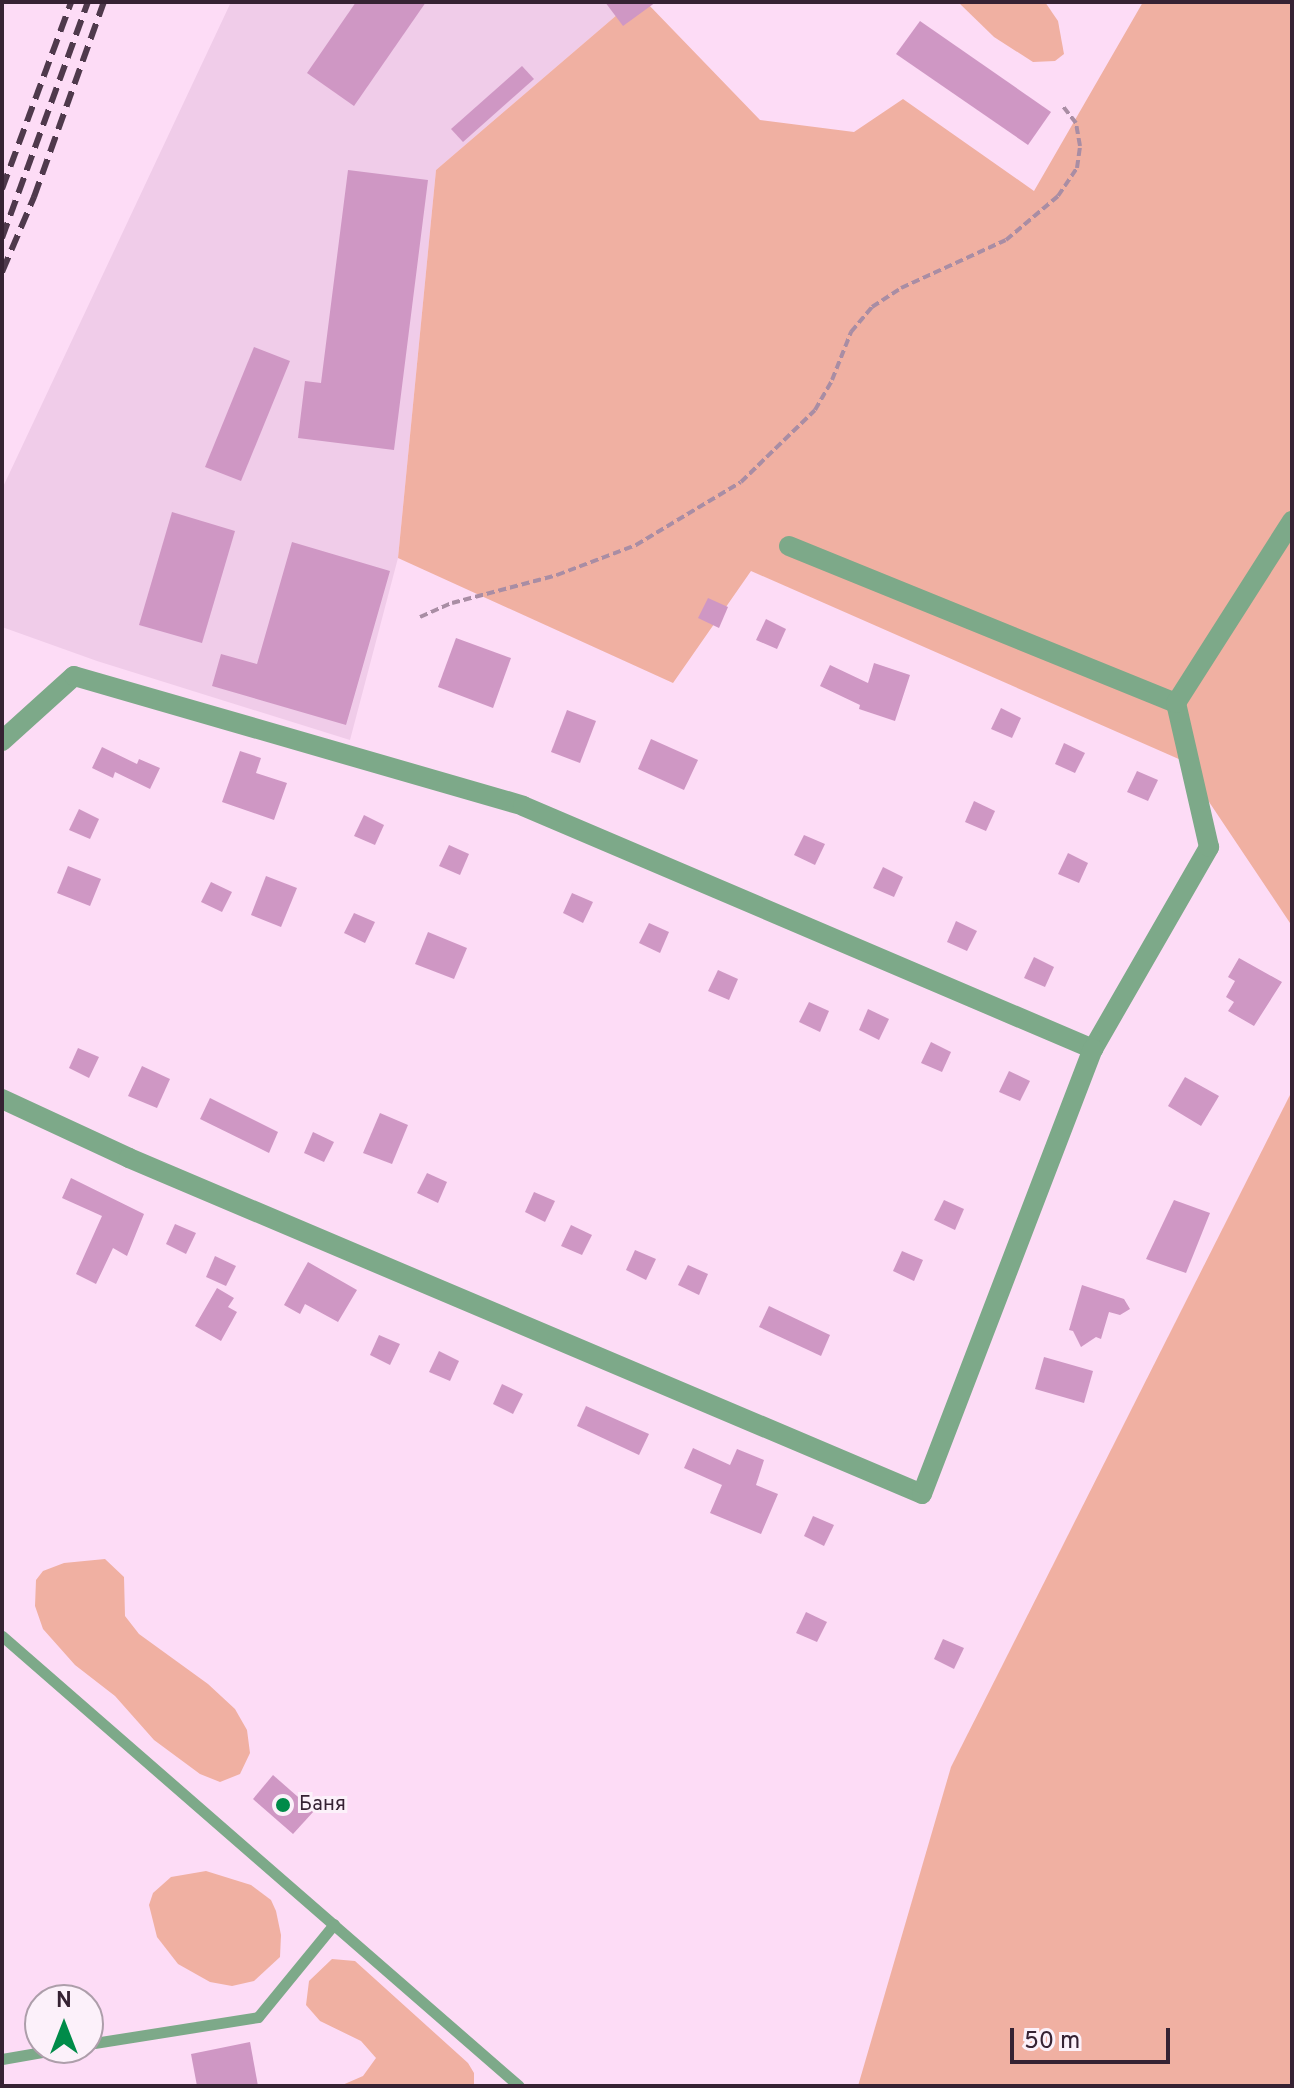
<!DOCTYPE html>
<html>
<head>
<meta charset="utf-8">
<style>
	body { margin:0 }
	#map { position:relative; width:1294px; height:2088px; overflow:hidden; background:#fddcf6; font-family:Overpass,sans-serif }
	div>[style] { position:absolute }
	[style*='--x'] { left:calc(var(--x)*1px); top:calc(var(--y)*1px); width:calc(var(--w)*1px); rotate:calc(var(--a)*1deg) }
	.built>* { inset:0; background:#f0cce9 }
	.green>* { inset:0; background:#f0b0a2 }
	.building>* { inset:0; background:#cf97c4 }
	.path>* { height:4px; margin-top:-2px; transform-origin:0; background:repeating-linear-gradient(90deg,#a98da4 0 8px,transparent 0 12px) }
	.service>* { height:11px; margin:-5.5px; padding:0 5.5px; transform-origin:5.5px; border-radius:5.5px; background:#7da989 }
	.minor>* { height:20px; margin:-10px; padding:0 10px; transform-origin:10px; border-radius:10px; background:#7da989 }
	.rail>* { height:6px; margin-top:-3px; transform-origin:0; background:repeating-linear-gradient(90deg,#4f394c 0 16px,transparent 0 24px) }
	.dots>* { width:22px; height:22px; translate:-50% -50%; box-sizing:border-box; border:4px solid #fcf1fa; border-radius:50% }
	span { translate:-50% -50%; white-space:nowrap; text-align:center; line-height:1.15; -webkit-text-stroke:6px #fcf1fa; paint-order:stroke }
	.poi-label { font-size:20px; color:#362233 }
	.left { translate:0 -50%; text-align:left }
	.frame { position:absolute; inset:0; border:4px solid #362233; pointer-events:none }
	.north { position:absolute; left:24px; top:1984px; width:80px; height:80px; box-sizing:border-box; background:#fcf1fa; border:2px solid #ad9eaa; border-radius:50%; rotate:0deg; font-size:22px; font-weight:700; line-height:32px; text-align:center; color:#362233 }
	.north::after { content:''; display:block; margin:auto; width:28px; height:36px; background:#008b49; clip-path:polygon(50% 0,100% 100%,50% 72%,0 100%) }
	.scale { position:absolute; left:1010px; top:2028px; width:160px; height:36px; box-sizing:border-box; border:4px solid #362233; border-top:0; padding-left:10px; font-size:24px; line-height:28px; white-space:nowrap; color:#362233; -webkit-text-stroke:6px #fcf1fa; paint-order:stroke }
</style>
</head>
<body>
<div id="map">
	<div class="built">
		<div style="clip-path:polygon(231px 2px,632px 2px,436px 170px,398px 558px,350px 740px,97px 661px,2px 627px,2px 489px)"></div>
	</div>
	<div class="green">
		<div style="clip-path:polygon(632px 2px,646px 2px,760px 120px,854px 132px,903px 99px,1034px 191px,1143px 2px,1292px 2px,1292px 926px,1181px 760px,751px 571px,673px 683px,398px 558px,436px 170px)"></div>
		<div style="clip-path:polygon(958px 2px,1045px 2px,1058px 21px,1064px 54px,1055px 61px,1033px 62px,994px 37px)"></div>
		<div style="clip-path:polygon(1292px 1091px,1292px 2086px,858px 2086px,951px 1767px)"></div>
		<div style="clip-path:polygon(105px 1559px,124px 1577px,125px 1616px,139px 1634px,208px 1684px,235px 1709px,247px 1730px,250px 1753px,240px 1774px,220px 1782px,200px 1774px,154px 1740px,115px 1696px,75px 1665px,43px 1629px,35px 1606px,36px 1580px,43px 1571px,64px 1563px)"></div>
		<div style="clip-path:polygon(206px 1871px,251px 1885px,271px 1900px,276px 1911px,281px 1935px,280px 1957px,254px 1981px,232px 1986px,210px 1982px,178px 1964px,157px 1937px,149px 1905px,153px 1893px,171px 1877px)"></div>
		<div style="clip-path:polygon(332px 1959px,355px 1961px,468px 2063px,474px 2073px,474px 2086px,340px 2086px,363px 2076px,376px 2058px,361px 2041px,320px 2021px,306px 2005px,309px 1981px)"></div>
	</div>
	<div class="building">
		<div style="clip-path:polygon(356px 2px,426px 2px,354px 106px,307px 73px)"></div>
		<div style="clip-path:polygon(605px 2px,656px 2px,623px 26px)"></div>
		<div style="clip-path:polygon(920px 21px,1051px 112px,1028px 145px,896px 54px)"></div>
		<div style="clip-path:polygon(522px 66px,534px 79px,463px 142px,451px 129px)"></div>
		<div style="clip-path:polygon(348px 170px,428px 180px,394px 450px,298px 438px,305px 381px,321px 383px)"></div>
		<div style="clip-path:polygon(254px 347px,290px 361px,241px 481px,205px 467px)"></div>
		<div style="clip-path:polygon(172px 512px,235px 531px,202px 643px,139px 625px)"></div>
		<div style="clip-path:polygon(292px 542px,390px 571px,346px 725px,212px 686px,221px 654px,257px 664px)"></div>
		<div style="clip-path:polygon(708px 598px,728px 607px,719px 628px,698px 618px)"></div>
		<div style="clip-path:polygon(766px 619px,786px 629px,777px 649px,756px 640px)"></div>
		<div style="clip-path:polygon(456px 638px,511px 658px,493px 708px,438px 687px)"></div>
		<div style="clip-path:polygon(874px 663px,910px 675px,895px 721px,859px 709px,860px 705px,820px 686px,830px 665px,868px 683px)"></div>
		<div style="clip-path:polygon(1001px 708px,1021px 718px,1012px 738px,991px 729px)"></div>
		<div style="clip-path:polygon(567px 710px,596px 721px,580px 763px,551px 752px)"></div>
		<div style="clip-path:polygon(651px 739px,698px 760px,684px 790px,638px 769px)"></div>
		<div style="clip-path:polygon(1064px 743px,1085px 753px,1075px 773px,1055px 764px)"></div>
		<div style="clip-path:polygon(102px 747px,137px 764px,139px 759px,160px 768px,150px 789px,115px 772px,113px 778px,92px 768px)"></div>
		<div style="clip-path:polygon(240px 751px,261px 758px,256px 773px,287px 783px,274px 820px,222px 802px)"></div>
		<div style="clip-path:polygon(1137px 771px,1158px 780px,1148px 801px,1127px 792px)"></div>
		<div style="clip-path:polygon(974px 801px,995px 811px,986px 831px,965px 822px)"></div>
		<div style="clip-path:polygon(79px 809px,99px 819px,90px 839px,69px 830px)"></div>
		<div style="clip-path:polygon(364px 815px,384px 825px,375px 845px,354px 836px)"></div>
		<div style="clip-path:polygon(804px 835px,825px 844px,815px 865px,794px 855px)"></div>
		<div style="clip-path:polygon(449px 845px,469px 854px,460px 875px,439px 866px)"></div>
		<div style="clip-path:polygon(1068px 853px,1088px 863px,1079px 883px,1058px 874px)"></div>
		<div style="clip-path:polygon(68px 866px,101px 879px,90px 906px,57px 893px)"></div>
		<div style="clip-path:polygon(883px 867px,903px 877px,894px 897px,873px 888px)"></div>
		<div style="clip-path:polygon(266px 876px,297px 888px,281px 927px,251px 915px)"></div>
		<div style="clip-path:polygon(211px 882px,232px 892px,222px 912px,201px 902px)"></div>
		<div style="clip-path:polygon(572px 893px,593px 902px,583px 923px,563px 913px)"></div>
		<div style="clip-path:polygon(354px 913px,375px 922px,365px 943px,344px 933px)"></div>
		<div style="clip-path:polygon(956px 921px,977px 931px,967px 951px,947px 942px)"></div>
		<div style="clip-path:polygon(649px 923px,669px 932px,660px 953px,639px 943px)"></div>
		<div style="clip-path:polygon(428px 932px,467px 948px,454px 979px,415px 964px)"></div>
		<div style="clip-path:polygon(1034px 957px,1054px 967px,1045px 987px,1024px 978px)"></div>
		<div style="clip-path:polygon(1239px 958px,1282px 982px,1254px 1026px,1228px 1011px,1234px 1002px,1226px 997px,1235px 981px,1228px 977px)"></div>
		<div style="clip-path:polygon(718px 970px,738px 979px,729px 1000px,708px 991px)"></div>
		<div style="clip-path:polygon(809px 1002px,829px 1011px,820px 1032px,799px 1022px)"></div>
		<div style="clip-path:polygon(868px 1009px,889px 1019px,879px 1040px,859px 1030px)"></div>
		<div style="clip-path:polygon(931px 1042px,951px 1052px,942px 1072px,921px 1063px)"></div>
		<div style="clip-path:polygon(78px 1048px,99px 1057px,89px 1078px,69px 1068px)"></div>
		<div style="clip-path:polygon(142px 1066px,170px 1079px,157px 1108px,128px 1096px)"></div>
		<div style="clip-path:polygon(1009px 1071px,1030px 1081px,1020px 1101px,999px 1092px)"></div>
		<div style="clip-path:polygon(1185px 1077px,1219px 1096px,1201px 1126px,1168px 1106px)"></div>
		<div style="clip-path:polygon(210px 1098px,278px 1132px,269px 1153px,200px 1119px)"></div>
		<div style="clip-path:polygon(380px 1113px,408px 1125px,392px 1164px,363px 1153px)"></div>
		<div style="clip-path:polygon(313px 1132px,334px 1142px,324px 1162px,304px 1153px)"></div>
		<div style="clip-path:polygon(427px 1173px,447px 1182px,438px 1203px,417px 1193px)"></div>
		<div style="clip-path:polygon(71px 1178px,144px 1214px,127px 1256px,113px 1248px,96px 1284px,76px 1274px,102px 1216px,62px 1198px)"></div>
		<div style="clip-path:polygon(534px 1192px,555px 1201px,545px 1222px,525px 1212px)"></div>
		<div style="clip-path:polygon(944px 1200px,964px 1209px,955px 1230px,934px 1220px)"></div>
		<div style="clip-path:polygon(1174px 1200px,1210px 1213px,1186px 1273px,1146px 1259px)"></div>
		<div style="clip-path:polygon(175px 1224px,196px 1233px,186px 1254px,166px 1244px)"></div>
		<div style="clip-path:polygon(571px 1225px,592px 1235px,582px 1255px,561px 1246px)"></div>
		<div style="clip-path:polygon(635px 1250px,656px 1259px,646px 1280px,626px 1270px)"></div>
		<div style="clip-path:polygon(902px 1251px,923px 1260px,914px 1281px,893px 1271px)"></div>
		<div style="clip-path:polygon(215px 1256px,236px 1266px,226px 1286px,206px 1277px)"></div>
		<div style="clip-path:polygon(308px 1262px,357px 1290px,338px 1322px,305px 1304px,300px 1314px,284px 1305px)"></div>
		<div style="clip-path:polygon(688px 1265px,708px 1274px,699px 1295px,678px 1285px)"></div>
		<div style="clip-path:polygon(1082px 1285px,1124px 1299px,1130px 1309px,1120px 1315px,1109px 1312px,1101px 1339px,1096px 1337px,1081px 1347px,1073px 1331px,1069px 1330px)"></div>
		<div style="clip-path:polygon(217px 1288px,234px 1298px,228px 1307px,237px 1312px,221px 1341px,195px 1326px)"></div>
		<div style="clip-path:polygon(769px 1306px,830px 1335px,821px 1356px,759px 1327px)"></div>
		<div style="clip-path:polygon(379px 1335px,400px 1344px,390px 1365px,370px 1355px)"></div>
		<div style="clip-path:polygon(439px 1351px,459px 1361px,450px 1381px,429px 1372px)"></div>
		<div style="clip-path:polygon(1044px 1357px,1093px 1371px,1084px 1403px,1035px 1389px)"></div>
		<div style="clip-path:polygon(502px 1384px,523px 1394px,513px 1414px,493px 1404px)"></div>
		<div style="clip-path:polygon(586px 1406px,649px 1434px,639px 1455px,577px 1426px)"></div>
		<div style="clip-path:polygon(693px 1448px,730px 1465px,737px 1449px,764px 1460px,756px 1485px,778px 1494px,761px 1534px,710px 1513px,722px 1485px,684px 1468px)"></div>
		<div style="clip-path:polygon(813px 1516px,834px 1525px,824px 1546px,804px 1536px)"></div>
		<div style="clip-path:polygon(806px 1612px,827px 1622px,817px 1642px,796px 1633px)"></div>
		<div style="clip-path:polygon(943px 1639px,964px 1648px,954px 1669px,934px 1659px)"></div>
		<div style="clip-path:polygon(273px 1775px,314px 1811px,293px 1834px,253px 1799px)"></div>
		<div style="clip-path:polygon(250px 2042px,258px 2086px,197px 2086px,191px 2054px)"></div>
	</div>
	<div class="path">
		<div style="--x:420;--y:617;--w:35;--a:-24"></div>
		<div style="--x:452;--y:603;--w:109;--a:-14.9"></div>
		<div style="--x:557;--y:575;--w:85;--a:-20.8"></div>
		<div style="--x:636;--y:545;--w:122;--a:-31"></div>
		<div style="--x:741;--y:482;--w:103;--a:-44.2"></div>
		<div style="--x:815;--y:410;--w:34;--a:-60"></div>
		<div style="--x:832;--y:380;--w:52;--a:-68.4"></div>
		<div style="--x:851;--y:332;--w:33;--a:-50"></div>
		<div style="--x:872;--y:307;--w:35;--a:-33"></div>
		<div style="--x:901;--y:288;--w:115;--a:-24.6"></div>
		<div style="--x:1006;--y:240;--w:68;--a:-40.2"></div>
		<div style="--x:1058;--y:196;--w:34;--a:-56"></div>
		<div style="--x:1077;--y:168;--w:22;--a:-82"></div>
		<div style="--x:1080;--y:146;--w:23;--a:-100"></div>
		<div style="--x:1076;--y:123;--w:23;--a:-128"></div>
	</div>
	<div class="service">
		<div style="--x:2;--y:1636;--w:685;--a:41.04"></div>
		<div style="--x:88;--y:2044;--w:172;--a:-9"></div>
		<div style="--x:258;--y:2017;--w:120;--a:-50.7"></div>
		<div style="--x:2;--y:2059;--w:65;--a:-9.8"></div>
	</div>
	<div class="minor">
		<div style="--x:789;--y:546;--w:418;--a:22.1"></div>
		<div style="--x:2;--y:741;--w:97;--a:-42.1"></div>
		<div style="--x:74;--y:676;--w:467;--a:16.1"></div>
		<div style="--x:523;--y:806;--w:620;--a:23.09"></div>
		<div style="--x:1093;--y:1049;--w:233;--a:-60.1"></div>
		<div style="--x:1209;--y:847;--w:148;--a:-102.9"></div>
		<div style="--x:1176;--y:703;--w:216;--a:-57.5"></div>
		<div style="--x:2;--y:1099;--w:140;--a:24.9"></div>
		<div style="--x:129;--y:1158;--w:861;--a:22.96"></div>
		<div style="--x:922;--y:1494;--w:477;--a:-69"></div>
	</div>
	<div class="rail">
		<div style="--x:2;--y:189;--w:199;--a:-69.7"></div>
		<div style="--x:2;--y:238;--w:251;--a:-70"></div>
		<div style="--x:2;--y:272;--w:82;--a:-66.9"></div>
		<div style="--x:34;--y:197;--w:207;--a:-70.3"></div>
	</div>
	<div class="dots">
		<div style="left:283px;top:1805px;background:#008b49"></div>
	</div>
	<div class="poi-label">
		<span class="left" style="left:299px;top:1805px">Баня</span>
	</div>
	<div class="frame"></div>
	<div class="north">N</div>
	<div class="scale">50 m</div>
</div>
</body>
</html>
